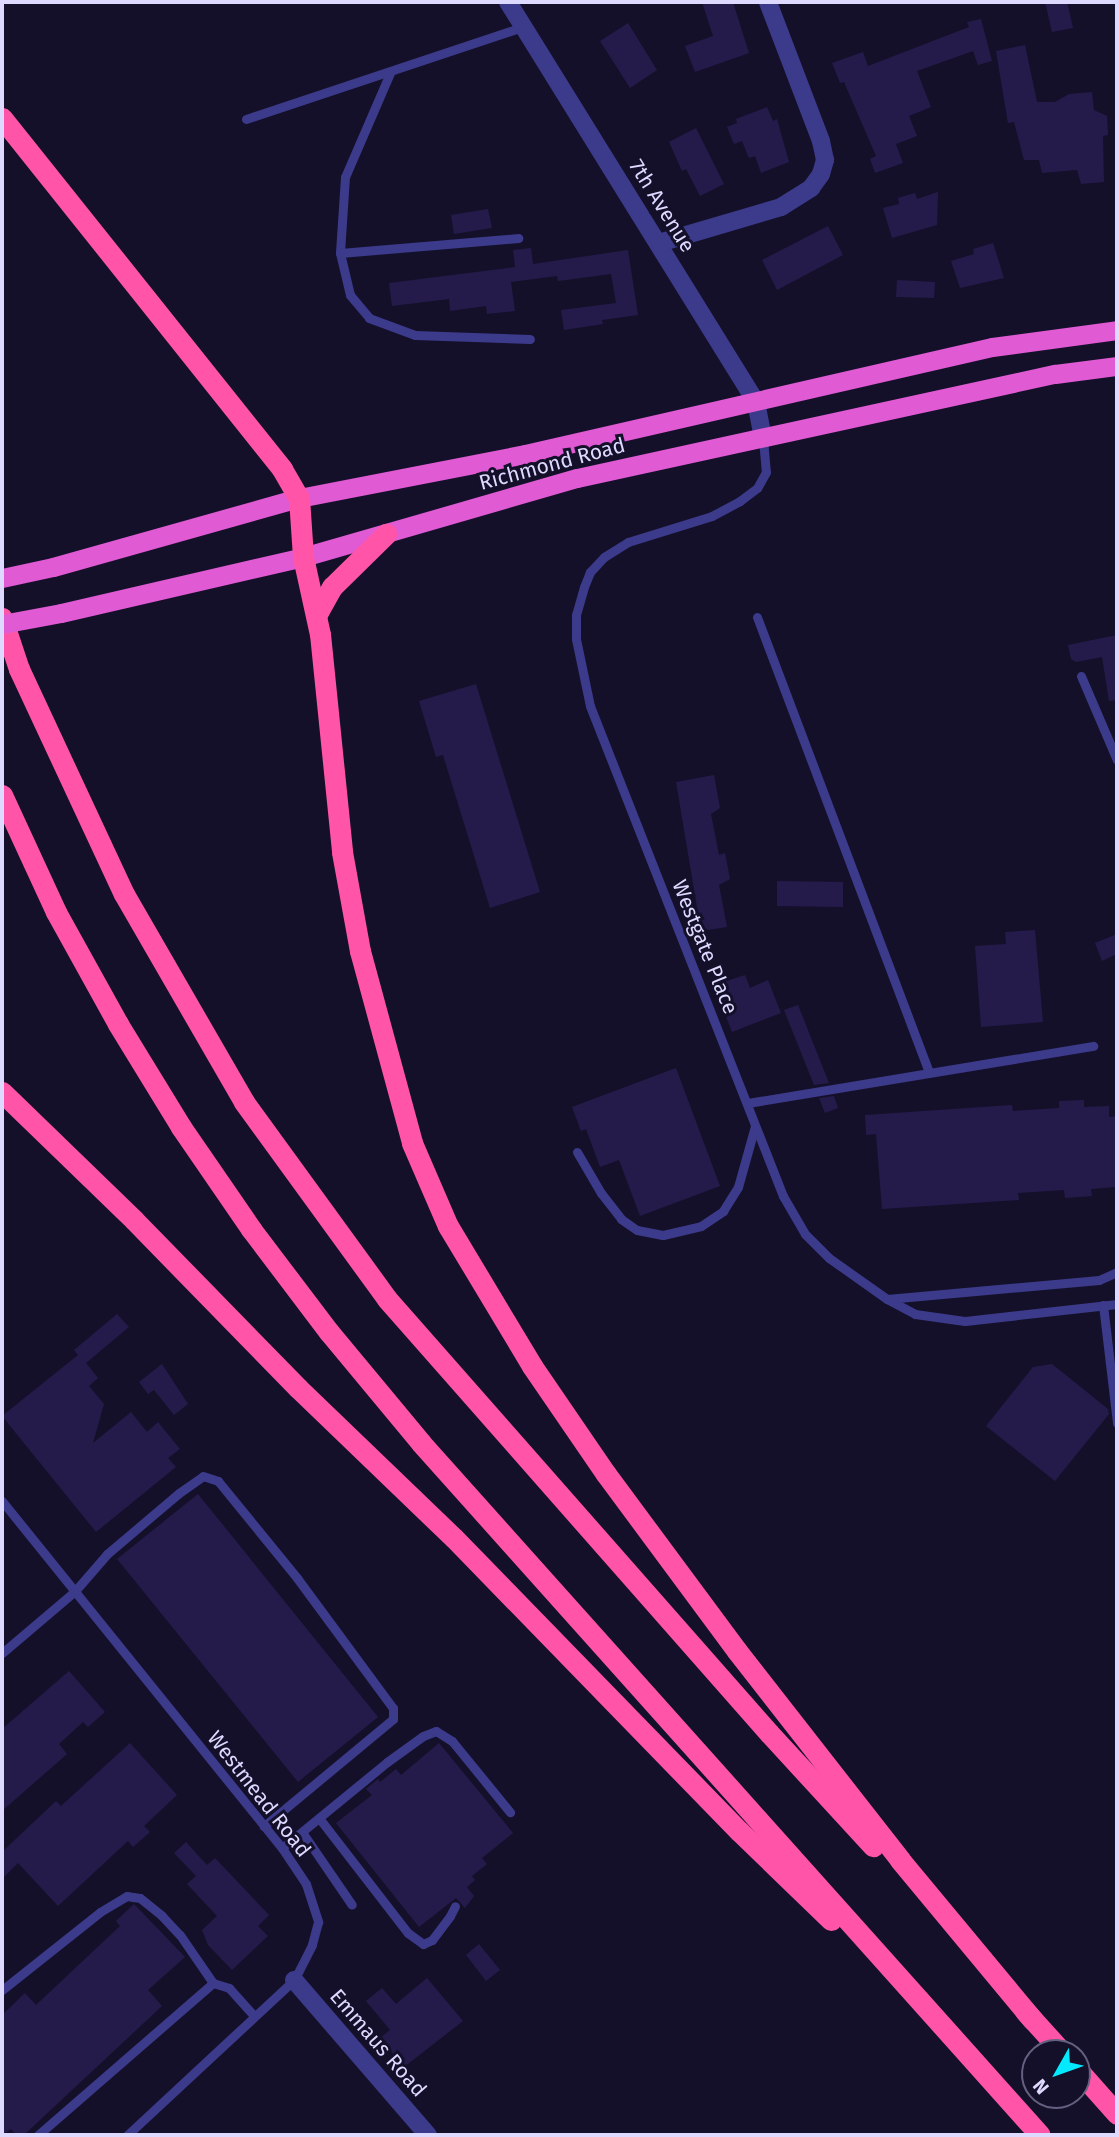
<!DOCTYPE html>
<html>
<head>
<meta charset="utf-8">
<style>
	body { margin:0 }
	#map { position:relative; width:1119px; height:2137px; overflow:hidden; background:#14102a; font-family:"Fira Sans",sans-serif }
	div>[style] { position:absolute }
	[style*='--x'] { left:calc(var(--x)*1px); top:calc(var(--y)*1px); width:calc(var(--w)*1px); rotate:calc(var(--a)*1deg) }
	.building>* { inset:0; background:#251b4b }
	.service>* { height:9px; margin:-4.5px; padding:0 4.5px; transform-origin:4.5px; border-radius:4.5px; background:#3c3a8a }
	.minor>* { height:18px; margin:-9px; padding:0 9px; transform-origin:9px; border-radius:9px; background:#3c3a8a }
	.trunk>* { height:19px; margin:-9.5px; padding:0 9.5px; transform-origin:9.5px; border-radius:9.5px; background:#e05ad4 }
	.motorway>* { height:21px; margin:-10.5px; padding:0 10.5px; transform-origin:10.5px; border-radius:10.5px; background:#ff54a8 }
	.trunk-bridge>* { height:19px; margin:-9.5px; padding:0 9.5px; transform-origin:9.5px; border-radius:9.5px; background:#e05ad4 }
	span { translate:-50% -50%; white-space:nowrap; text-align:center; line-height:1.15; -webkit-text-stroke:6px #14102a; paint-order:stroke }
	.street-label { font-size:21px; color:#ddd9ff }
	.frame { position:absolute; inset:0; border:4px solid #ddd9ff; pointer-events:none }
	.north { position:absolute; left:1021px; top:2039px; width:70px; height:70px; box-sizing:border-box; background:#14102a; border:2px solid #64607f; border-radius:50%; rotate:230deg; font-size:19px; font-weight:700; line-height:28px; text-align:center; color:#ddd9ff }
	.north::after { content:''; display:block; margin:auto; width:24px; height:32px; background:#05e9ff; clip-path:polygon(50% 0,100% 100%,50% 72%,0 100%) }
</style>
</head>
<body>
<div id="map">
	<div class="building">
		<div style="clip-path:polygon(702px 2px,733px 2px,749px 53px,695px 72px,685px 46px,713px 36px)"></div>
		<div style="clip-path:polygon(1045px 2px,1067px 2px,1073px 28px,1052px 32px)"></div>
		<div style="clip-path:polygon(981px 19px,992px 61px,978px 65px,973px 51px,917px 71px,931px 107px,909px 116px,917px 136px,896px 144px,903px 163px,875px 173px,870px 159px,876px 156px,844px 82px,840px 83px,832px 63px,863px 52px,868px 66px,969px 27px,967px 22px)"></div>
		<div style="clip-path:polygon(628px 23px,657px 70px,630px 88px,600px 41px)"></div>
		<div style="clip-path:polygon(1025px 45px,1037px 102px,1055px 102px,1069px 94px,1092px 92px,1094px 110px,1107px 116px,1108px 135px,1103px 136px,1104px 182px,1081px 184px,1077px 170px,1042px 173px,1039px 160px,1024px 160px,1014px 122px,1008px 123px,996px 51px)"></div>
		<div style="clip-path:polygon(767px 107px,773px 121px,777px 119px,789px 162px,761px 173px,755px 156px,749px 158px,742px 141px,734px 144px,727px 127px,737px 123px,736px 119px)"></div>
		<div style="clip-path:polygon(696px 128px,724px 184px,700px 196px,686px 169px,682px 171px,669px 142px)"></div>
		<div style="clip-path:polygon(938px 192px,937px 225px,892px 238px,883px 208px,899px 204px,898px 198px,915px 193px,917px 199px)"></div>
		<div style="clip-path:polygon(488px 209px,492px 228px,454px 234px,451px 215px)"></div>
		<div style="clip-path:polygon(828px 226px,843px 255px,777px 290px,762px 260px)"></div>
		<div style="clip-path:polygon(993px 243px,1004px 278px,960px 288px,951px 261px,974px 254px,973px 249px)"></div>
		<div style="clip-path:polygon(531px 248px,533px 264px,628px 250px,638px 315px,602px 320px,603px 324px,564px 330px,561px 310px,616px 303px,611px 274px,558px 281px,557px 276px,511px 282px,515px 311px,487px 314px,486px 306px,450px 311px,449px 299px,392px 306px,389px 283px,515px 267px,513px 250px)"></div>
		<div style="clip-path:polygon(897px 280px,935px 282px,934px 298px,896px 297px)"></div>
		<div style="clip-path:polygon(1117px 635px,1117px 700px,1109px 701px,1102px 657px,1076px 662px,1071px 659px,1068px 645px)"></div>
		<div style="clip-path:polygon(476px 684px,540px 892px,490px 908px,443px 755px,436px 757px,419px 701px)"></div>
		<div style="clip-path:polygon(714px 775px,720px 808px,711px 814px,719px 855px,725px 853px,730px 879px,719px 885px,727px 927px,701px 931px,676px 782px)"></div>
		<div style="clip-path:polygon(777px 881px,843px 882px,843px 907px,777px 906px)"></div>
		<div style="clip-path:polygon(1035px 930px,1043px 1022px,981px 1027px,975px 946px,1006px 944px,1005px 932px)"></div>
		<div style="clip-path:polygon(1117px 934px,1117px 954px,1102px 961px,1095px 943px)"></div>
		<div style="clip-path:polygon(745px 975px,750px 988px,768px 980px,781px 1013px,732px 1032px,714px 985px)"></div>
		<div style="clip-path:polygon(798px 1005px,829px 1083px,814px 1085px,784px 1010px)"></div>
		<div style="clip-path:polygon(676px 1068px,720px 1186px,640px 1216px,619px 1160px,600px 1167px,586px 1129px,581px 1131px,572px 1107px)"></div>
		<div style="clip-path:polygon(834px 1096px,838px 1108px,825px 1113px,819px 1098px)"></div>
		<div style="clip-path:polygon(1084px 1100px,1084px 1107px,1109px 1106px,1109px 1117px,1117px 1116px,1115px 1187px,1091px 1189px,1092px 1196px,1065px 1198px,1064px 1190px,1018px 1193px,1019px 1200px,882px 1209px,876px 1134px,866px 1135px,865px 1115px,1012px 1105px,1013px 1111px,1059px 1108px,1059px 1101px)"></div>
		<div style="clip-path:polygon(117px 1314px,129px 1327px,86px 1363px,98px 1378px,89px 1386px,104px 1404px,93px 1443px,131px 1412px,147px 1432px,158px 1422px,180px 1449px,168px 1458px,176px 1467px,96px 1532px,2px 1416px,78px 1355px,74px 1350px)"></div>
		<div style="clip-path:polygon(162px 1364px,188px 1404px,174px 1415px,154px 1390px,148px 1394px,139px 1382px)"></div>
		<div style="clip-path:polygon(1052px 1364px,1108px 1409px,1109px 1414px,1055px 1481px,986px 1426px,1033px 1367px)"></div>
		<div style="clip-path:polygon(198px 1494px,378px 1717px,298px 1782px,117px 1559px)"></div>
		<div style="clip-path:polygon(69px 1671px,105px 1712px,88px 1727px,83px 1722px,59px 1744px,67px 1754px,2px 1811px,2px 1729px)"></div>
		<div style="clip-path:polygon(130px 1743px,177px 1795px,144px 1826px,150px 1832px,133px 1847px,128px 1841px,58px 1906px,18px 1863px,2px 1879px,2px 1852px,56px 1801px,61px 1806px)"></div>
		<div style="clip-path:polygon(439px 1743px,513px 1833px,482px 1858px,487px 1864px,472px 1876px,475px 1880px,467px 1887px,474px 1896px,465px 1908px,456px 1898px,419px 1927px,336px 1823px,372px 1795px,366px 1789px,378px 1779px,380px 1782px,396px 1769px,401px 1775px)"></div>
		<div style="clip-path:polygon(186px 1842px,207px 1865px,215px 1858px,269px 1915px,258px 1926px,268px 1936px,232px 1970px,208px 1945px,202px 1930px,217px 1916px,187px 1884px,196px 1876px,174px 1853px)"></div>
		<div style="clip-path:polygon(134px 1904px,185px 1957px,148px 1990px,162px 2006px,24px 2135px,16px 2135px,11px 2129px,2px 2135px,2px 2015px,25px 1993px,36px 2005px,120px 1926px,116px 1921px)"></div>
		<div style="clip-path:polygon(479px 1944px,500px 1970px,486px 1981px,466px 1955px)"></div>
		<div style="clip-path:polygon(427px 1978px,463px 2021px,404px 2067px,380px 2038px,390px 2030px,366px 2001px,382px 1988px,396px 2004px)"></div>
	</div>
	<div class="service">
		<div style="--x:390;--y:73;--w:113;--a:113.4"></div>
		<div style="--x:345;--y:177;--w:76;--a:93.8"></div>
		<div style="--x:340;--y:253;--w:43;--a:76.6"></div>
		<div style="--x:350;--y:295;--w:30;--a:50"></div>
		<div style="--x:369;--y:318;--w:49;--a:20.3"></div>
		<div style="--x:415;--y:335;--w:115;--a:2"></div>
		<div style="--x:246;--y:119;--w:292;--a:-18.4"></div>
		<div style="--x:340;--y:253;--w:179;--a:-4.8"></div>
		<div style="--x:763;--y:439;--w:33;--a:85"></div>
		<div style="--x:766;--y:472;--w:18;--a:119"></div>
		<div style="--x:757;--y:488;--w:21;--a:143"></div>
		<div style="--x:740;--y:501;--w:32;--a:152"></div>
		<div style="--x:712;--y:516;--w:88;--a:162.8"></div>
		<div style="--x:628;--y:542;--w:28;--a:148"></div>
		<div style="--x:604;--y:557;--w:21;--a:133"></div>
		<div style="--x:590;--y:572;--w:16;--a:112"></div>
		<div style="--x:584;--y:587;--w:29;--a:106"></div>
		<div style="--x:576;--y:615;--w:24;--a:90"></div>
		<div style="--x:576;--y:639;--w:68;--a:78.2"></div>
		<div style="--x:590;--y:706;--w:527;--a:68.5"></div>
		<div style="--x:783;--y:1196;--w:44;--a:59.9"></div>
		<div style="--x:805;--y:1234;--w:34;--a:45"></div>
		<div style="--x:829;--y:1258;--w:71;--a:35.3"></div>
		<div style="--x:887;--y:1299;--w:32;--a:28"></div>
		<div style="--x:915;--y:1314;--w:50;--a:8"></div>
		<div style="--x:965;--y:1321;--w:153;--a:-6.4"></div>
		<div style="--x:757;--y:617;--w:487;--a:69.3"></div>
		<div style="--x:1081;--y:676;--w:91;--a:66.8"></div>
		<div style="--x:748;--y:1103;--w:350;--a:-9.4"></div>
		<div style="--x:577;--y:1152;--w:48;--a:59.7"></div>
		<div style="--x:601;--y:1193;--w:33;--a:52"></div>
		<div style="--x:621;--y:1219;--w:19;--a:35"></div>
		<div style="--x:637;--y:1230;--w:26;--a:11"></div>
		<div style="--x:663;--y:1235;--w:39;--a:-13"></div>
		<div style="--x:701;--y:1226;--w:27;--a:-34"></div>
		<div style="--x:723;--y:1211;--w:28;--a:-58"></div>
		<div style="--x:738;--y:1187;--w:63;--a:-74.4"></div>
		<div style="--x:887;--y:1299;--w:213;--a:-5.1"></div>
		<div style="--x:1099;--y:1280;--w:20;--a:-24"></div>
		<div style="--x:1103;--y:1305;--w:119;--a:83.2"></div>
		<div style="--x:2;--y:1501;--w:446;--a:51.1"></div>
		<div style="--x:282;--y:1848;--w:43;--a:56.3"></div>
		<div style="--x:306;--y:1884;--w:40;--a:72"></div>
		<div style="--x:318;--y:1922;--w:24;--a:105"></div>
		<div style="--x:312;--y:1945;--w:39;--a:117"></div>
		<div style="--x:294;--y:1980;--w:228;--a:137.1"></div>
		<div style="--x:2;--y:1653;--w:96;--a:-40.3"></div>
		<div style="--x:75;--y:1591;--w:49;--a:-49.1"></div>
		<div style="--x:107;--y:1554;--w:94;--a:-40.3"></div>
		<div style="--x:179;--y:1493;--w:29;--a:-35"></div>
		<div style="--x:203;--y:1476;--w:16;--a:18"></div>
		<div style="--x:218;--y:1481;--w:125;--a:50.8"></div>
		<div style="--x:297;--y:1578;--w:162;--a:53.6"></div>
		<div style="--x:393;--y:1708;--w:11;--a:90"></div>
		<div style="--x:393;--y:1719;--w:168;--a:140.3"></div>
		<div style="--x:319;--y:1818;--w:145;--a:52.3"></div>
		<div style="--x:408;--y:1933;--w:19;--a:36"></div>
		<div style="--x:423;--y:1944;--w:10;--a:-24"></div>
		<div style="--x:432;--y:1940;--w:30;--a:-53"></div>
		<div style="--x:450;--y:1916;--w:11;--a:-63"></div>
		<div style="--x:302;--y:1832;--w:88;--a:55.6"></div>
		<div style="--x:282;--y:1848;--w:136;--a:-39.3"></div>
		<div style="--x:387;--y:1762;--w:44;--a:-35.8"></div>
		<div style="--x:423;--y:1736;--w:14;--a:-21"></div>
		<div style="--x:436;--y:1731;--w:19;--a:32"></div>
		<div style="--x:452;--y:1741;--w:92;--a:50.8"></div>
		<div style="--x:2;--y:1990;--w:125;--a:-38.5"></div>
		<div style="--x:100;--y:1912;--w:31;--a:-31"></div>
		<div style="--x:127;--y:1896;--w:6;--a:9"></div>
		<div style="--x:133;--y:1897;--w:7;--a:8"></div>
		<div style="--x:140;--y:1898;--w:28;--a:39"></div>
		<div style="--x:162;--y:1916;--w:26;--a:47"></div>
		<div style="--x:180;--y:1935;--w:58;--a:55.5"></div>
		<div style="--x:213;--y:1983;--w:17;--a:17"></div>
		<div style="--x:229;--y:1988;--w:36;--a:48"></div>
		<div style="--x:38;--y:2135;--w:232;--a:-41"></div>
	</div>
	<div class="minor">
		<div style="--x:508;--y:2;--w:471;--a:58.2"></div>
		<div style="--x:756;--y:402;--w:38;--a:79"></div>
		<div style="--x:659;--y:243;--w:127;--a:-16.4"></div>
		<div style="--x:781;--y:207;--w:36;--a:-32"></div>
		<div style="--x:811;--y:188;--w:17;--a:-54"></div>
		<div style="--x:821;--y:174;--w:15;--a:-74"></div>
		<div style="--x:825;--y:160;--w:19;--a:-102"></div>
		<div style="--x:821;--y:141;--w:149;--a:-110.9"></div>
		<div style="--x:294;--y:1980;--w:205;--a:49.2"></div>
	</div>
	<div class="trunk">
		<div style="--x:2;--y:578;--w:52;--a:-12.2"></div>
		<div style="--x:53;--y:567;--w:255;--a:-15.7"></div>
		<div style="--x:299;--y:498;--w:230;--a:-11"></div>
		<div style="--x:525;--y:454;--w:479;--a:-12.9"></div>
		<div style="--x:992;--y:347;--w:126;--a:-7.7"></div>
		<div style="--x:61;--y:613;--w:248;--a:-13"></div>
		<div style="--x:303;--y:557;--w:285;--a:-16.1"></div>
		<div style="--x:577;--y:478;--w:489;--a:-12.3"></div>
		<div style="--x:1055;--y:374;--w:63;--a:-7.4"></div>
	</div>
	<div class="motorway">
		<div style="--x:2;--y:118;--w:449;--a:51.4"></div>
		<div style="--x:282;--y:469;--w:34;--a:60"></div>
		<div style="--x:299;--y:498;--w:59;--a:86.1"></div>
		<div style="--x:303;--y:557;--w:79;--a:77.6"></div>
		<div style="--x:320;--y:634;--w:219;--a:84.2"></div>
		<div style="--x:342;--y:852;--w:101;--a:79.7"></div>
		<div style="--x:360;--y:951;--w:199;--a:74.8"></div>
		<div style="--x:412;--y:1143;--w:90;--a:66.6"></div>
		<div style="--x:448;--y:1226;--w:163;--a:59"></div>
		<div style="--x:532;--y:1366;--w:131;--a:55.6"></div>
		<div style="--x:606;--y:1474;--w:220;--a:53.5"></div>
		<div style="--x:737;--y:1651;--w:265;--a:52"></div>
		<div style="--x:900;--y:1860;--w:208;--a:50.3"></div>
		<div style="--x:317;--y:614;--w:31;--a:-61"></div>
		<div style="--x:332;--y:587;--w:76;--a:-44.5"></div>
		<div style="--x:2;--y:618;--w:54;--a:71.6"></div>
		<div style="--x:19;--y:669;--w:248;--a:65"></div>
		<div style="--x:124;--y:894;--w:240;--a:60"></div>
		<div style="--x:244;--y:1102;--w:243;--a:54"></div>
		<div style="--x:387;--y:1299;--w:578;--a:48.65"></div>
		<div style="--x:769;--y:1733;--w:154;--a:47.4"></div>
		<div style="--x:2;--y:795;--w:129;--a:65.2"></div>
		<div style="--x:56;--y:912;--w:128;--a:61"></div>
		<div style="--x:118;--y:1024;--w:121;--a:58.5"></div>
		<div style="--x:181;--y:1127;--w:124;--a:55.5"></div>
		<div style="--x:251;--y:1229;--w:129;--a:52.9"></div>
		<div style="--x:329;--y:1332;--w:144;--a:50.3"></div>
		<div style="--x:421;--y:1443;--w:928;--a:48.19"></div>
		<div style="--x:2;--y:1092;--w:184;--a:44.1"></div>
		<div style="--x:134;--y:1220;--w:235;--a:45.7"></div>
		<div style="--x:298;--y:1388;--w:216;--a:43.9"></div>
		<div style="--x:454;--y:1538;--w:409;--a:45.8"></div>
		<div style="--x:739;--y:1831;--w:128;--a:44.1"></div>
		<div style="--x:1025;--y:2011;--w:57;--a:47.9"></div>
		<div style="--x:1077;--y:2069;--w:60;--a:48.4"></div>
	</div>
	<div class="trunk-bridge">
		<div style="--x:2;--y:624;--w:60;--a:-10.6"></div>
	</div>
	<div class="street-label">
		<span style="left:662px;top:206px;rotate:58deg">7th Avenue</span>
		<span style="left:552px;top:464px;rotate:-15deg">Richmond Road</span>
		<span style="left:705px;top:947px;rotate:68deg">Westgate Place</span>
		<span style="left:259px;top:1794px;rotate:52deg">Westmead Road</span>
		<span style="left:378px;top:2043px;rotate:49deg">Emmaus Road</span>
	</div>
	<div class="frame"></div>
	<div class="north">N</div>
</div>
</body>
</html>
